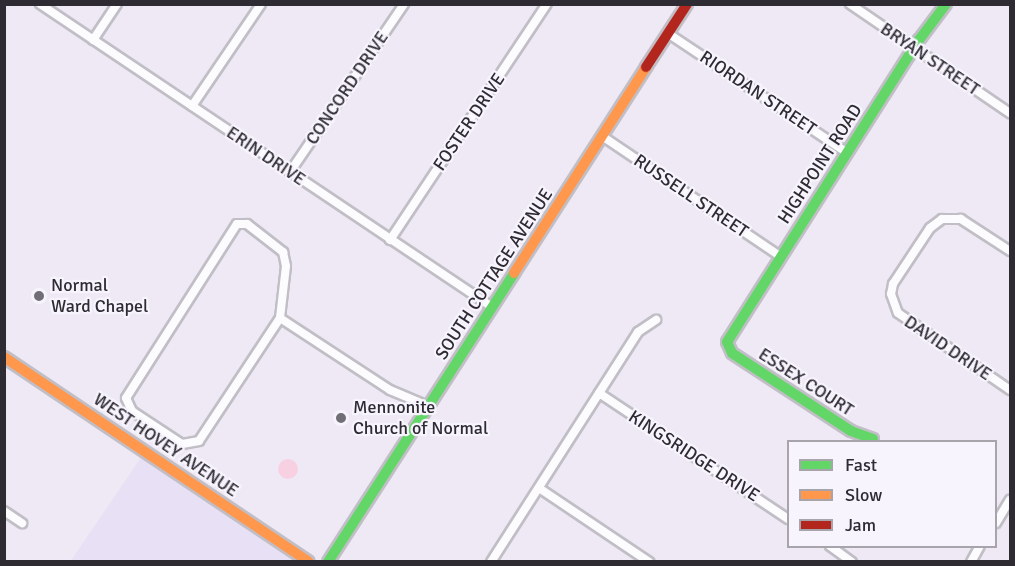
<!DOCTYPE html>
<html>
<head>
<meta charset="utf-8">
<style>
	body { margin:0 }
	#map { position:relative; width:1015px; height:566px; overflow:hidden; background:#eee9f5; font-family:Signika,sans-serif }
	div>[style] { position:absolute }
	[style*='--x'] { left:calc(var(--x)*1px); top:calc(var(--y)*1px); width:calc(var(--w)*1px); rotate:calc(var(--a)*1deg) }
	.built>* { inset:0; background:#e8e0f4 }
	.green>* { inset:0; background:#f7d1e2 }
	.round { border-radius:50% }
	.roads { filter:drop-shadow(2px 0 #c1bec6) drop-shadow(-2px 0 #c1bec6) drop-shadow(0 2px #c1bec6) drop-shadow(0 -2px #c1bec6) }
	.street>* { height:8px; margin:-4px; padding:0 4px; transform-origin:4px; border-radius:4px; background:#fcfcfe }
	.fast>* { height:10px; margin:-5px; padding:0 5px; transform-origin:5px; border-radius:5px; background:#63d668 }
	.slow>* { height:10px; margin:-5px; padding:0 5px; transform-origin:5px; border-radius:5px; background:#ff974d }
	.jam>* { height:10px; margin:-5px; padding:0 5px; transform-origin:5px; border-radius:5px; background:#b3261e }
	.dots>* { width:16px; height:16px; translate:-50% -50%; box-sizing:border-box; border:3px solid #f8f4fd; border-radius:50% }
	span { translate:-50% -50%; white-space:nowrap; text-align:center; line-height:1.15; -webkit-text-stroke:4.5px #f8f4fd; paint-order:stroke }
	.street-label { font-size:18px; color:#2e2b33 }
	.poi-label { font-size:18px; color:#2e2b33 }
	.left { translate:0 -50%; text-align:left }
	.frame { position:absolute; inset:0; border:6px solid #2e2b33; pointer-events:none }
	.legend { position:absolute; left:787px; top:440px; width:210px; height:108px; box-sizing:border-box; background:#f8f4fd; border:2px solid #a7a4ac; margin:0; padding:8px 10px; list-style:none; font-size:18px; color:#2e2b33 }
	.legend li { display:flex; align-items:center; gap:12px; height:30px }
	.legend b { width:30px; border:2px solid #a7a4ac }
</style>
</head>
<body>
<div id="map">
	<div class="built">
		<div style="clip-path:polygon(142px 456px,298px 561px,70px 562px)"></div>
	</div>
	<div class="green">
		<div class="round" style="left:278px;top:459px;width:20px;height:20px"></div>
	</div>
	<div class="roads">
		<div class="street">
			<div style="--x:40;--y:4;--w:544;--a:33.84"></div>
			<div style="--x:850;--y:4;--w:194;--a:34.3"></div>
			<div style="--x:669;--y:34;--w:213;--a:33.7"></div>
			<div style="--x:93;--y:40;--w:43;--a:-56.3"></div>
			<div style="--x:192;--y:106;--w:123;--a:-55.9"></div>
			<div style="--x:602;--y:136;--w:215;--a:34"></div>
			<div style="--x:290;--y:172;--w:203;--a:-55.8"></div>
			<div style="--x:237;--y:224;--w:10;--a:0"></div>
			<div style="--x:247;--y:224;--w:46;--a:37.9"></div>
			<div style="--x:283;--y:252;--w:14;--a:78"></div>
			<div style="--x:286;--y:266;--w:52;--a:96.6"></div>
			<div style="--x:280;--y:318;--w:147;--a:123.4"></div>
			<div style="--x:199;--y:441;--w:17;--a:170"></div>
			<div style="--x:182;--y:444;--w:60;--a:-146.6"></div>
			<div style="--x:132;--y:411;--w:14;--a:-115"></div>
			<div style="--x:126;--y:398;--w:206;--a:-57.5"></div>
			<div style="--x:390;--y:240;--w:283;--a:-56.4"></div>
			<div style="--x:1010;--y:251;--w:59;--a:-146.9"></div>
			<div style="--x:961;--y:219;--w:19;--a:180"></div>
			<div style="--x:942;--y:219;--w:15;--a:143"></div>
			<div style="--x:930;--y:228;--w:67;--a:123.5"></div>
			<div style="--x:893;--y:284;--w:10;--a:101"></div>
			<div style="--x:891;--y:294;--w:20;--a:70"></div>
			<div style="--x:898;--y:313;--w:136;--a:34.5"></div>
			<div style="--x:280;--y:318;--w:131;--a:33.2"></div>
			<div style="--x:390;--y:390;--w:41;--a:22.8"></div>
			<div style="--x:599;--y:393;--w:227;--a:33.7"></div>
			<div style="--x:539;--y:488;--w:133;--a:33.9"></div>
			<div style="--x:4;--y:511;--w:22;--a:34"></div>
			<div style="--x:996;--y:523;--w:27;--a:-59"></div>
			<div style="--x:830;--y:546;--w:27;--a:36"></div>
			<div style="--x:491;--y:562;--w:273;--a:-57.4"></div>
			<div style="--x:638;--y:332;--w:22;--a:-34"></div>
			<div style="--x:971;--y:562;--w:18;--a:-61"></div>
		</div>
		<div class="fast">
			<div style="--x:873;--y:439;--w:23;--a:-160"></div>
			<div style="--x:851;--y:431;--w:142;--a:-146.8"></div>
			<div style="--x:732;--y:353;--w:12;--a:-114"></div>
			<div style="--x:727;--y:342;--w:358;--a:-57.6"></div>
			<div style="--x:919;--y:40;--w:45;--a:-53.1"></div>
			<div style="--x:328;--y:562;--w:344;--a:-57.2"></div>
		</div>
		<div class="slow">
			<div style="--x:514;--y:273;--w:245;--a:-57.3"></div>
			<div style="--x:4;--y:357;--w:367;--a:33.9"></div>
		</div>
		<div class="jam">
			<div style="--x:646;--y:67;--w:75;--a:-56.9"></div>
		</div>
	</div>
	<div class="dots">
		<div style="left:39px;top:296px;background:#716e77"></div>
		<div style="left:341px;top:418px;background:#716e77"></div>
	</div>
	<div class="street-label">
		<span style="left:930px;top:59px;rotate:34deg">BRYAN STREET</span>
		<span style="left:347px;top:88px;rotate:-56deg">CONCORD DRIVE</span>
		<span style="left:758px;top:93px;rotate:34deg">RIORDAN STREET</span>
		<span style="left:469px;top:122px;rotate:-56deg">FOSTER DRIVE</span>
		<span style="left:266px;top:156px;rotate:34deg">ERIN DRIVE</span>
		<span style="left:820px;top:164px;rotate:-57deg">HIGHPOINT ROAD</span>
		<span style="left:691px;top:196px;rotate:34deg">RUSSELL STREET</span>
		<span style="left:494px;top:274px;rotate:-57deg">SOUTH COTTAGE AVENUE</span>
		<span style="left:948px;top:348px;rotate:34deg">DAVID DRIVE</span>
		<span style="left:806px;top:382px;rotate:33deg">ESSEX COURT</span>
		<span style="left:166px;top:445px;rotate:34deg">WEST HOVEY AVENUE</span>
		<span style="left:694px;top:456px;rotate:33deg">KINGSRIDGE DRIVE</span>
	</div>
	<div class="poi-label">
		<span class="left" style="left:51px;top:296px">Normal<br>Ward Chapel</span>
		<span class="left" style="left:353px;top:418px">Mennonite<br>Church of Normal</span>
	</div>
	<div class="frame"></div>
	<ul class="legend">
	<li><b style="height:8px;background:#63d668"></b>Fast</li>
	<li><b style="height:8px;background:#ff974d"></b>Slow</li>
	<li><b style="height:8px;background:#b3261e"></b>Jam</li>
	</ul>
</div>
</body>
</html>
